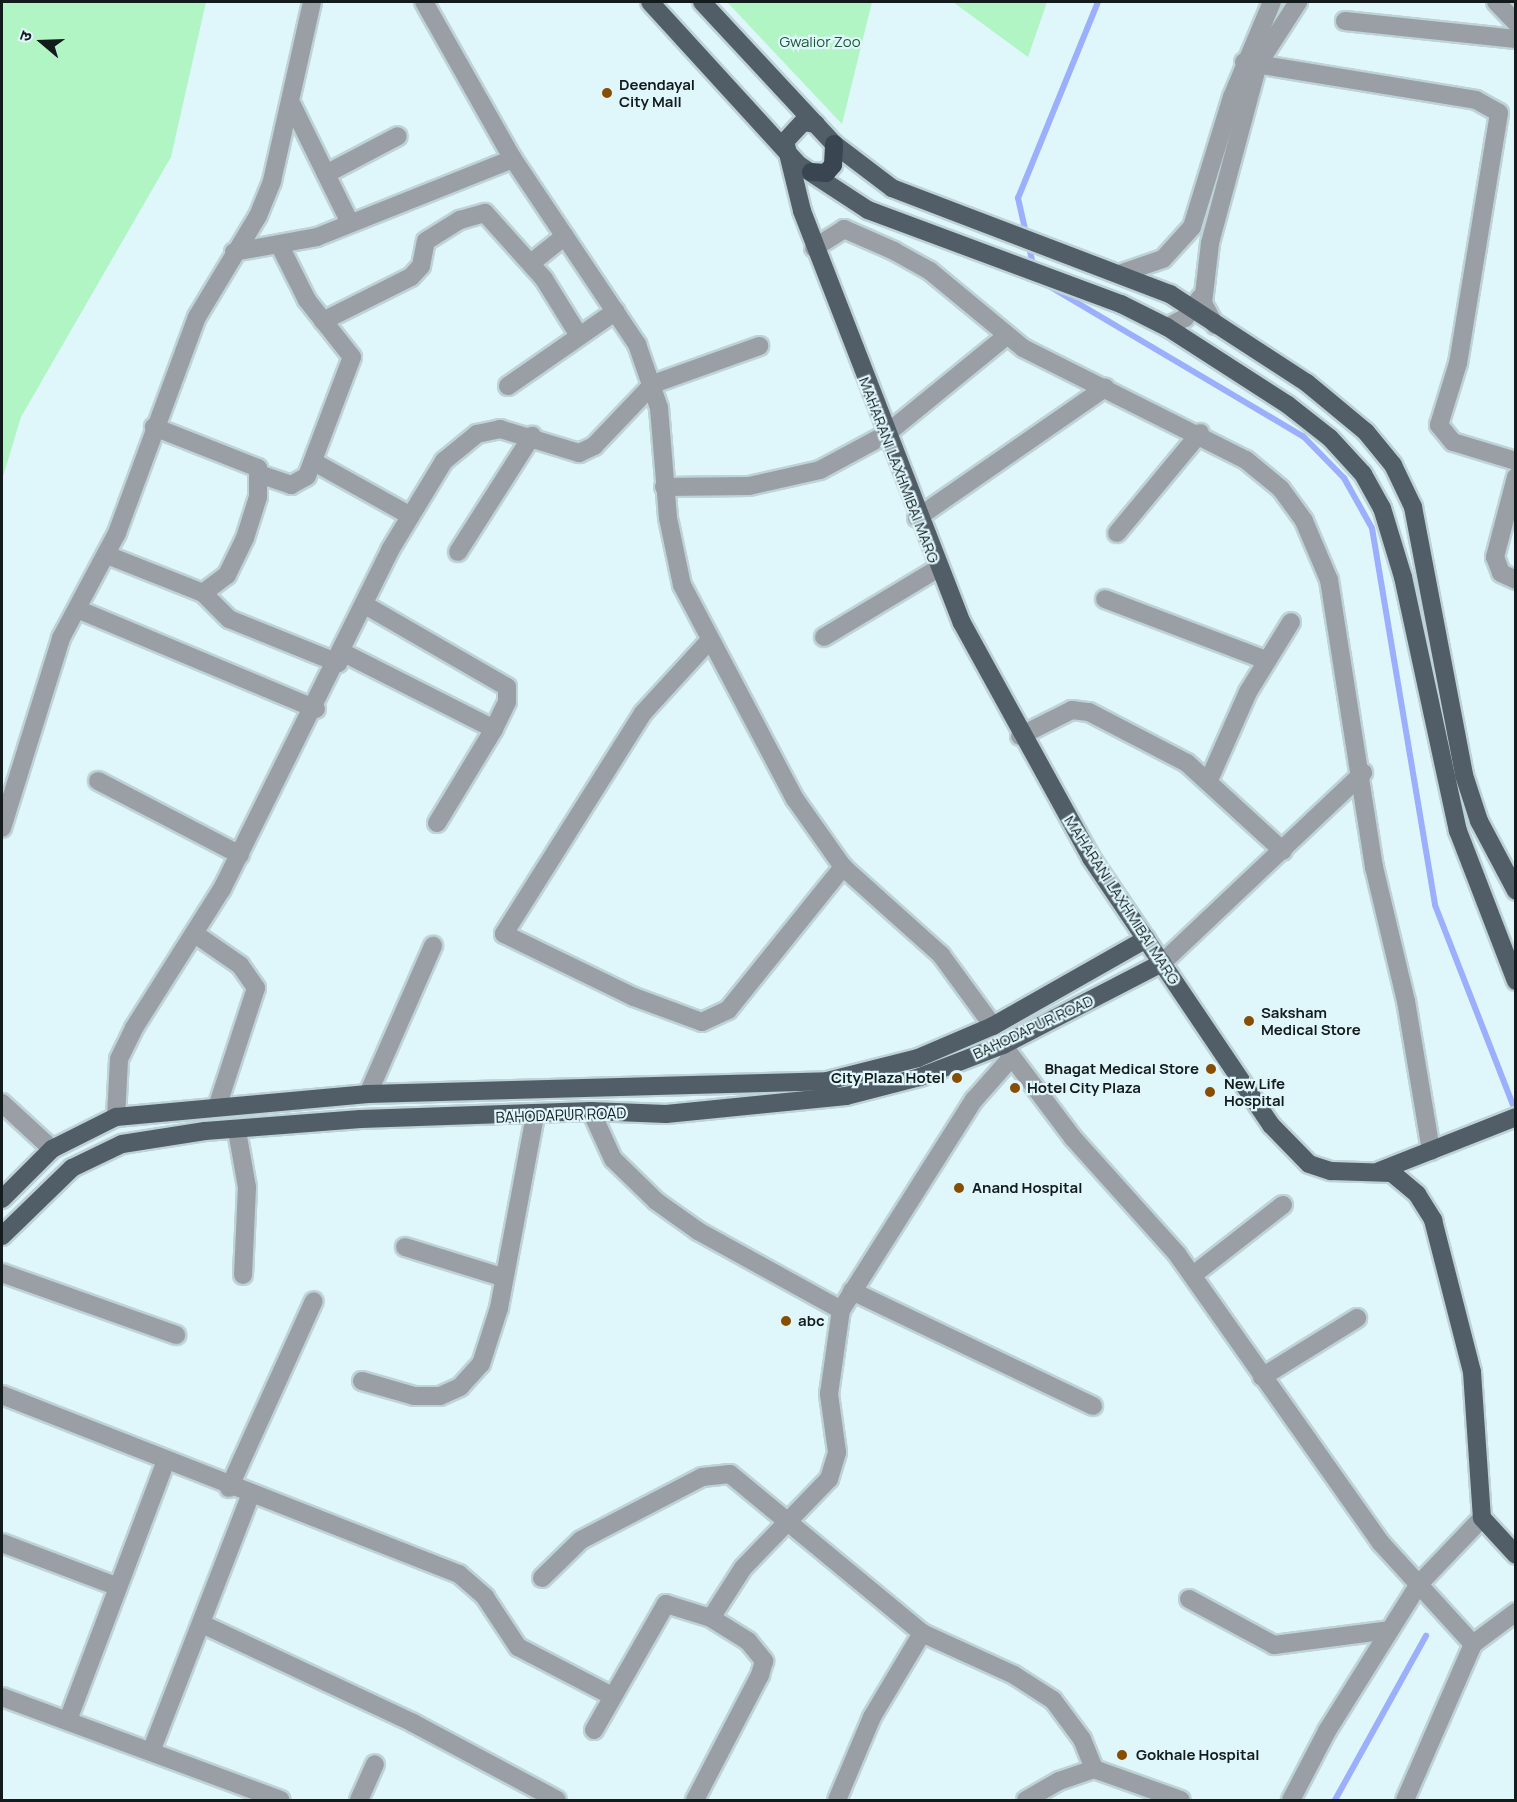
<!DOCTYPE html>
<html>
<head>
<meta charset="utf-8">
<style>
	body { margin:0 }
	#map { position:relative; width:1517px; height:1802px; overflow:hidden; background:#dff6fb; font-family:Manrope,"Noto Sans Devanagari",sans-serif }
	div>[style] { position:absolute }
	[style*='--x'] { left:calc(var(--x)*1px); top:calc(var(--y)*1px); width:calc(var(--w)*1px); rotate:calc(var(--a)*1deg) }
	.green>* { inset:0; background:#b1f5c5 }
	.stream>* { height:6px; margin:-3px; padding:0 3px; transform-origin:3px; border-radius:3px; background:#9baffc }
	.roads { filter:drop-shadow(2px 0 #bed3d7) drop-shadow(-2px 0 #bed3d7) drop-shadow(0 2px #bed3d7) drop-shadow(0 -2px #bed3d7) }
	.minor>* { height:18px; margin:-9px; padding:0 9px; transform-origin:9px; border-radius:9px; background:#999fa5 }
	.major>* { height:18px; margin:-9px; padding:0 9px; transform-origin:9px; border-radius:9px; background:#515d67 }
	.highway>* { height:18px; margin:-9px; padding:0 9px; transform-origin:9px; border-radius:9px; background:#394651 }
	.dots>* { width:16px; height:16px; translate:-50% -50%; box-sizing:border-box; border:3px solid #dff6fb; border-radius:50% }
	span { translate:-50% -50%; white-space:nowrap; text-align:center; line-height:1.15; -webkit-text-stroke:4.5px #dff6fb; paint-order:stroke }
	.park-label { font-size:15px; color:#1b5733 }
	.poi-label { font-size:15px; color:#131b1d; font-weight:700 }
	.left { translate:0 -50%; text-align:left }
	.right { translate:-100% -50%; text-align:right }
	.street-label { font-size:15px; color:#131b1d }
	.frame { position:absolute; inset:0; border:3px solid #131b1d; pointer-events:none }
	.north { position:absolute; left:12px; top:12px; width:60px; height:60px; -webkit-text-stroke:4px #dff6fb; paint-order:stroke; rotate:289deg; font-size:16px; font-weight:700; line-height:24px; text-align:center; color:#131b1d }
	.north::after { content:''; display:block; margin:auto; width:21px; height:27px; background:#131b1d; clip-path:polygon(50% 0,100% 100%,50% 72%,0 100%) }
</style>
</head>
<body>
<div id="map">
	<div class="green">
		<div style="clip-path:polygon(2px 2px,206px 2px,171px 157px,21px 417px,2px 480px)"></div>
		<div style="clip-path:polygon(727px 2px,872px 2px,842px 124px)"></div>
		<div style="clip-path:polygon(953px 2px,1047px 2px,1028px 57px)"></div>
	</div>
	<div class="stream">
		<div style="--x:1034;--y:269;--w:73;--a:-102.7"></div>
		<div style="--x:1018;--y:198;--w:212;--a:-67.8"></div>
		<div style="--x:1037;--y:279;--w:309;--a:30.6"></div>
		<div style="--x:1303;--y:436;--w:59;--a:45.7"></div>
		<div style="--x:1344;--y:478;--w:57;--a:60.8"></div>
		<div style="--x:1372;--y:528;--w:382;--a:80.5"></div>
		<div style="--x:1435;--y:905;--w:223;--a:68.7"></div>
		<div style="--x:1335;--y:1800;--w:188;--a:-61"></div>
	</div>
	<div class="roads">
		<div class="minor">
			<div style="--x:424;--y:2;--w:180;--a:60.5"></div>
			<div style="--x:513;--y:159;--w:223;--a:56.2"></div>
			<div style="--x:637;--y:344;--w:68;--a:71"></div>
			<div style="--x:659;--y:408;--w:110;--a:85.3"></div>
			<div style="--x:668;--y:518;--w:68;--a:78.2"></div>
			<div style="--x:682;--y:585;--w:242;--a:62.2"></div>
			<div style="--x:795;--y:799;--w:83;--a:54.8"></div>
			<div style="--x:843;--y:867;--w:132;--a:41.9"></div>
			<div style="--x:941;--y:955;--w:88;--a:53.8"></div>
			<div style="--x:1496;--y:2;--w:29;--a:46"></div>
			<div style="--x:1345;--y:21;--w:172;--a:6"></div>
			<div style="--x:1244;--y:62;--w:235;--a:9.3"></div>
			<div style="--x:1476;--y:100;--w:26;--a:29"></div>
			<div style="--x:1499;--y:113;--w:253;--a:99.3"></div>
			<div style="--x:1458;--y:363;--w:65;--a:107"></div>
			<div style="--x:1439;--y:425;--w:22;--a:51"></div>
			<div style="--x:1453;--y:442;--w:66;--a:16.8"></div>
			<div style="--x:292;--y:105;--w:131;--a:63.8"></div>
			<div style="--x:326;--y:174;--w:81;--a:-27.8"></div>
			<div style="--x:814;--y:248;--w:36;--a:-32"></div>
			<div style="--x:844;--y:229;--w:55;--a:23.7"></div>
			<div style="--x:894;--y:251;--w:41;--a:29.1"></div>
			<div style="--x:930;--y:271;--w:121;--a:39.6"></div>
			<div style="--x:1023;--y:348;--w:250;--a:26.7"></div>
			<div style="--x:1246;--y:460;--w:45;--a:39.6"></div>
			<div style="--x:1281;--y:489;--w:39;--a:54"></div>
			<div style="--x:1304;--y:521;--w:64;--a:67"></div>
			<div style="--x:1329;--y:580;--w:291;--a:81.1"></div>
			<div style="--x:1374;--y:867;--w:138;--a:76.6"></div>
			<div style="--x:1406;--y:1001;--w:152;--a:80.5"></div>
			<div style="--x:234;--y:252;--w:84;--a:-10.2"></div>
			<div style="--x:317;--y:237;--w:211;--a:-21.7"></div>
			<div style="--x:531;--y:263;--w:43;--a:-38.5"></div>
			<div style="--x:1122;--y:273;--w:43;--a:-18.9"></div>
			<div style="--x:1163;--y:259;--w:43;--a:-47.8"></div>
			<div style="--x:1192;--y:227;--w:136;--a:-72.9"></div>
			<div style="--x:1232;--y:97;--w:103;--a:-67.2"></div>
			<div style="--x:323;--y:321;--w:98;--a:-26.6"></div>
			<div style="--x:411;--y:277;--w:15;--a:-48"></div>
			<div style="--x:421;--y:266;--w:25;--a:-79"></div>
			<div style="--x:426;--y:241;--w:40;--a:-32"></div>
			<div style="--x:460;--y:220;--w:26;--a:-16"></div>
			<div style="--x:485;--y:213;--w:89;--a:48.2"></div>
			<div style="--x:544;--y:279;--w:65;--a:58.3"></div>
			<div style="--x:1215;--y:325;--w:25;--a:-119"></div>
			<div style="--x:1203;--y:303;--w:60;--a:-83.3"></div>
			<div style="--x:1210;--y:243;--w:185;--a:-75"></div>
			<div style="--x:1258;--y:64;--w:74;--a:-57.2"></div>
			<div style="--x:1167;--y:327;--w:20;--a:-27"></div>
			<div style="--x:1185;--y:318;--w:26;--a:-53"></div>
			<div style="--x:508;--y:386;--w:131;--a:-34.8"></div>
			<div style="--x:314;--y:462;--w:109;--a:29.2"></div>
			<div style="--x:262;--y:475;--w:31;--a:19"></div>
			<div style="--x:291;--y:485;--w:18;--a:-29"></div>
			<div style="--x:307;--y:476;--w:127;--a:-69.3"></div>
			<div style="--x:352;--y:357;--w:73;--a:-128.3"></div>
			<div style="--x:307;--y:300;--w:60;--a:-116.6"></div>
			<div style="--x:1516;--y:477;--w:83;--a:104.7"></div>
			<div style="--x:1495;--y:557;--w:17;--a:69"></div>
			<div style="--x:1501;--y:573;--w:17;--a:25"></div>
			<div style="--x:664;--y:487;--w:85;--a:-0.7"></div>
			<div style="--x:749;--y:486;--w:73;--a:-12.7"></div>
			<div style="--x:820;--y:470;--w:74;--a:-28.3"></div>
			<div style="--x:885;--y:435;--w:155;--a:-39.2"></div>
			<div style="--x:917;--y:518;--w:229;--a:-34.7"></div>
			<div style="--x:1117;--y:533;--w:130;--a:-50.3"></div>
			<div style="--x:458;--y:552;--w:138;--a:-57.5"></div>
			<div style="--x:107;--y:555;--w:103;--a:21.6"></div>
			<div style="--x:203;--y:593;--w:30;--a:-37"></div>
			<div style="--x:227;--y:575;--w:41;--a:-64.1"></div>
			<div style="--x:245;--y:538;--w:43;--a:-72.4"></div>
			<div style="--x:258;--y:497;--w:29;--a:-90"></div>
			<div style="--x:258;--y:468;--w:112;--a:-158.5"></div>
			<div style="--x:203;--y:593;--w:37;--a:45"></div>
			<div style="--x:229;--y:619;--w:118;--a:22"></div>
			<div style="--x:1105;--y:599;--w:172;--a:20.8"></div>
			<div style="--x:365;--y:605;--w:164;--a:30"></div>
			<div style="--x:507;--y:687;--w:15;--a:90"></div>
			<div style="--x:507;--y:702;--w:30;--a:116"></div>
			<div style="--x:494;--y:729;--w:110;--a:121.2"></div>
			<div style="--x:77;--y:609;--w:259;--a:22.7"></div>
			<div style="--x:824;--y:637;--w:132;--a:-31"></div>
			<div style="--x:709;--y:641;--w:98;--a:132.5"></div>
			<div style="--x:643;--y:713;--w:261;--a:122.2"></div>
			<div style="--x:504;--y:934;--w:144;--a:25.9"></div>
			<div style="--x:634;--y:997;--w:72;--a:20.2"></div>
			<div style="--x:702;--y:1022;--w:29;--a:-25"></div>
			<div style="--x:728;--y:1010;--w:184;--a:-51.2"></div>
			<div style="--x:344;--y:653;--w:168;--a:26.9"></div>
			<div style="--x:1020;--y:736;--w:58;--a:-26.6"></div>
			<div style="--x:1072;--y:710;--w:17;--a:7"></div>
			<div style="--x:1089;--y:712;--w:110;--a:27.5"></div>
			<div style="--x:1187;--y:763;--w:130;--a:42.5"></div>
			<div style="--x:1209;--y:780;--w:96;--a:-66.1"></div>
			<div style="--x:1248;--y:692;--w:82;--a:-58.4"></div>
			<div style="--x:98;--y:781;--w:160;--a:27.5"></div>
			<div style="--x:2;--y:828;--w:199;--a:-72.7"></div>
			<div style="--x:61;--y:638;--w:119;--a:-61.9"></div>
			<div style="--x:117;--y:533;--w:230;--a:-69.7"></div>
			<div style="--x:197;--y:317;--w:118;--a:-58.9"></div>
			<div style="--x:258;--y:216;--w:38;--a:-68"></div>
			<div style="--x:272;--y:181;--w:183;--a:-77.4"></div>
			<div style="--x:195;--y:934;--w:55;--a:34.6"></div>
			<div style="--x:240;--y:965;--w:28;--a:55"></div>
			<div style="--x:256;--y:988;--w:125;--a:108.1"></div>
			<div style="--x:1162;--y:963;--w:277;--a:-43.4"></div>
			<div style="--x:1003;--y:1045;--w:116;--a:53"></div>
			<div style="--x:1073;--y:1138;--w:156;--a:48.1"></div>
			<div style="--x:1177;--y:1254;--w:354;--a:54.8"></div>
			<div style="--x:1381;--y:1543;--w:137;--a:47.7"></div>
			<div style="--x:368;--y:1094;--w:162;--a:-66.3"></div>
			<div style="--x:2;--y:1103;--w:68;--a:42.6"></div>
			<div style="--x:591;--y:1111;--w:53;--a:65.4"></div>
			<div style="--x:613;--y:1159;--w:60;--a:44.3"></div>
			<div style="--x:656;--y:1201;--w:52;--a:35.5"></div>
			<div style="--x:698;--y:1231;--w:163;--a:28.9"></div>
			<div style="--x:116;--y:1117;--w:58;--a:-87"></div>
			<div style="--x:119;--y:1059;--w:34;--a:-64"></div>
			<div style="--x:134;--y:1028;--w:165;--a:-57.7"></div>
			<div style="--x:222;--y:889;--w:378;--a:-63.6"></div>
			<div style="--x:390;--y:550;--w:104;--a:-58.8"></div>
			<div style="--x:444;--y:461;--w:43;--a:-39.3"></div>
			<div style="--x:477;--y:434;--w:24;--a:-12"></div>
			<div style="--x:500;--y:429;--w:83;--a:16.9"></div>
			<div style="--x:579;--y:453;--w:17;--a:-25"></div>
			<div style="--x:594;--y:446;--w:86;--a:-46.4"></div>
			<div style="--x:653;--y:384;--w:113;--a:-19.7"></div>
			<div style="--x:237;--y:1131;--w:57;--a:79.9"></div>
			<div style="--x:247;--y:1187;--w:88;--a:92.6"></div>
			<div style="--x:405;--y:1247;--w:102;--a:17.2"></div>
			<div style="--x:2;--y:1273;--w:185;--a:19.6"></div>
			<div style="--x:1193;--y:1275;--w:114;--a:-37.9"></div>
			<div style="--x:852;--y:1291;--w:267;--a:25.5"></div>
			<div style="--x:1262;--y:1377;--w:112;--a:-31.8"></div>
			<div style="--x:362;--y:1381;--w:54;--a:16.1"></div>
			<div style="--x:414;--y:1396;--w:26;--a:0"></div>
			<div style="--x:440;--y:1396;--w:22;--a:-24"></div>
			<div style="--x:460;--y:1387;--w:31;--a:-48"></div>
			<div style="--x:481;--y:1364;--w:59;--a:-72.2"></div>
			<div style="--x:499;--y:1308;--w:195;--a:-79.4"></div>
			<div style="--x:2;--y:1395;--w:491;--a:21.4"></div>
			<div style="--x:459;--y:1574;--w:35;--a:41"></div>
			<div style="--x:485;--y:1597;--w:60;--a:56.6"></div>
			<div style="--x:518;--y:1647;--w:106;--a:27.5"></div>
			<div style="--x:229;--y:1488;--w:205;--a:-65.6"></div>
			<div style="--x:2;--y:1543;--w:122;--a:20.7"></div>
			<div style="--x:542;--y:1578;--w:54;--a:-44.3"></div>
			<div style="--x:581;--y:1540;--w:136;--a:-27.5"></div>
			<div style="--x:702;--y:1477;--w:28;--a:-6"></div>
			<div style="--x:730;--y:1474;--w:249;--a:39.6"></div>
			<div style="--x:922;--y:1633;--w:101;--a:24.5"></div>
			<div style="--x:1014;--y:1675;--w:46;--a:32.7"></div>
			<div style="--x:1053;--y:1700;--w:49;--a:53.4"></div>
			<div style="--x:1082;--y:1739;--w:32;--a:68"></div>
			<div style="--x:1094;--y:1769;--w:92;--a:19.6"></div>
			<div style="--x:1189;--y:1599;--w:97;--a:28.4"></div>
			<div style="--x:1274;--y:1645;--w:116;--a:-7.4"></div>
			<div style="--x:711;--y:1618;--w:59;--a:-57.4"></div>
			<div style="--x:743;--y:1568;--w:124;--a:-46"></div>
			<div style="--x:829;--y:1479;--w:28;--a:-73"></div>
			<div style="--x:837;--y:1452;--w:59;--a:-97.9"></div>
			<div style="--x:829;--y:1394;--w:85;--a:-81.9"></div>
			<div style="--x:841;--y:1310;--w:249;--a:-57.7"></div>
			<div style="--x:974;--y:1100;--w:56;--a:-48.6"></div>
			<div style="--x:202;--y:1624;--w:233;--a:25.1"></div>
			<div style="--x:413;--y:1723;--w:163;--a:28.1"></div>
			<div style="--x:2;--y:1697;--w:297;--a:20.3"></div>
			<div style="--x:68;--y:1720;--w:275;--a:-69.3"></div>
			<div style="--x:594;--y:1730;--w:145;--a:-60.3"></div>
			<div style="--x:666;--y:1604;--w:47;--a:17.3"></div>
			<div style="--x:711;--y:1618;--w:44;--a:31.9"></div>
			<div style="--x:748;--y:1641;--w:26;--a:51"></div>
			<div style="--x:764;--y:1661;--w:15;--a:106"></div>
			<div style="--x:760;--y:1675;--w:141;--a:117.5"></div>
			<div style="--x:152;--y:1749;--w:271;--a:-68.8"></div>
			<div style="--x:359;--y:1800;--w:39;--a:-66"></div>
			<div style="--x:837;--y:1800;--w:90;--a:-67.1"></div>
			<div style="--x:872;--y:1717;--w:98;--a:-59.2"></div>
			<div style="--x:1026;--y:1800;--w:38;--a:-30"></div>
			<div style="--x:1059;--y:1781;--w:37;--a:-19"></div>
			<div style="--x:1291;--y:1800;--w:78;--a:-62.4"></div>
			<div style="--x:1327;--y:1731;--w:173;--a:-58"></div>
			<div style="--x:1419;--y:1584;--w:91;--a:-46.3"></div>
			<div style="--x:1405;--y:1800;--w:170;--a:-66.4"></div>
			<div style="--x:1473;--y:1644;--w:54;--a:-36.7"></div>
		</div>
		<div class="major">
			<div style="--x:650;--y:2;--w:221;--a:47.6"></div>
			<div style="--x:799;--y:165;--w:82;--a:33.1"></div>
			<div style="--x:868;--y:210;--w:270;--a:20.4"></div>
			<div style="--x:1121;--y:304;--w:51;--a:26.6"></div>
			<div style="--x:1167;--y:327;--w:144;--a:32.8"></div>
			<div style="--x:1288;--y:405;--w:53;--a:38.2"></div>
			<div style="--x:1330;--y:438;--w:49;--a:47.5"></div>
			<div style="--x:1363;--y:474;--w:39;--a:61"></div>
			<div style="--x:1382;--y:508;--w:72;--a:73.1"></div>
			<div style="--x:1403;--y:577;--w:260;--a:77.8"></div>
			<div style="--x:1458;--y:831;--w:161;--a:68.9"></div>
			<div style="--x:702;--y:2;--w:194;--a:47.1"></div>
			<div style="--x:834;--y:144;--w:73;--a:37.2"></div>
			<div style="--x:892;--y:188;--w:298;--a:20.9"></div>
			<div style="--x:1170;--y:294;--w:163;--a:33"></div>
			<div style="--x:1307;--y:383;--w:77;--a:39.7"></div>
			<div style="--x:1366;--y:432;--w:43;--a:50.7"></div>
			<div style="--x:1393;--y:465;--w:47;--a:64.5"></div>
			<div style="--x:1413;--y:507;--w:273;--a:79.2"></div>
			<div style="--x:1464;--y:775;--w:48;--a:71.9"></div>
			<div style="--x:1479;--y:821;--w:79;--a:62.1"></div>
			<div style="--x:816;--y:124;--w:13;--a:-171"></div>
			<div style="--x:803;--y:122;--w:26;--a:133"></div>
			<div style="--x:785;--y:141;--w:72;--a:76.3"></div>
			<div style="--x:802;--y:211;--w:442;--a:68.8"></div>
			<div style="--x:962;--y:623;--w:268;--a:61.2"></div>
			<div style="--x:1091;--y:858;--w:322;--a:56"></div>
			<div style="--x:1271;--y:1125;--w:54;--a:45.7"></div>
			<div style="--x:1309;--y:1164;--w:23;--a:18"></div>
			<div style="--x:1331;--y:1171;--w:61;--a:1.9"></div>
			<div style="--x:1392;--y:1173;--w:33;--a:40"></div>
			<div style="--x:1417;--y:1194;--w:31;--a:58"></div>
			<div style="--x:1433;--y:1220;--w:157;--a:75.6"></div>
			<div style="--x:1472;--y:1372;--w:146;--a:86.1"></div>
			<div style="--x:1482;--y:1518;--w:50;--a:47.4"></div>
			<div style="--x:1379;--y:1171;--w:147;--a:-21.5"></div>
			<div style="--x:2;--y:1199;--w:71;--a:-45"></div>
			<div style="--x:52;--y:1149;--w:72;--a:-26.6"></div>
			<div style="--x:116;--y:1117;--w:253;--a:-5.2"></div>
			<div style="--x:368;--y:1094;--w:459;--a:-1.6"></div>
			<div style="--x:827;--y:1081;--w:94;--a:-14.2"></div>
			<div style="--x:918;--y:1058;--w:82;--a:-23.1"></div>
			<div style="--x:993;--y:1026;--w:176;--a:-29.6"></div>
			<div style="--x:2;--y:1236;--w:98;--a:-44.2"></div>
			<div style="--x:72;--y:1168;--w:55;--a:-25.6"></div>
			<div style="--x:122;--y:1144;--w:84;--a:-8.9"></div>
			<div style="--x:205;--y:1131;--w:156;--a:-4.4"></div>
			<div style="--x:361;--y:1119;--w:230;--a:-2"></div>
			<div style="--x:591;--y:1111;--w:75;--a:2.3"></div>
			<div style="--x:666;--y:1114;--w:181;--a:-5.7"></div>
			<div style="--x:846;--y:1096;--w:76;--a:-14.4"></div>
			<div style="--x:920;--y:1077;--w:89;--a:-21.1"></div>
			<div style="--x:1003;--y:1045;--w:179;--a:-27.3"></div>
		</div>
		<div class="highway">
			<div style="--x:811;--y:172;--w:15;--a:4"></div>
			<div style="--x:826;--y:173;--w:11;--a:-49"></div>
			<div style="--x:833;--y:165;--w:21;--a:-87"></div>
		</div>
	</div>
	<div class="dots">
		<div style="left:607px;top:93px;background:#874e01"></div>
		<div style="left:1249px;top:1021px;background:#874e01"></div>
		<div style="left:1211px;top:1069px;background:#874e01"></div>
		<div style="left:957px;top:1078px;background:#874e01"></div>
		<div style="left:1015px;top:1088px;background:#874e01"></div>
		<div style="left:1210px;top:1092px;background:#874e01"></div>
		<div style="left:959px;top:1188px;background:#874e01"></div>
		<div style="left:786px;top:1321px;background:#874e01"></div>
		<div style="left:1122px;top:1755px;background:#874e01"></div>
	</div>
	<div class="park-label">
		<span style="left:820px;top:42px">Gwalior Zoo</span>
	</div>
	<div class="poi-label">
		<span class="left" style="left:619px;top:93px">Deendayal<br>City Mall</span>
		<span class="left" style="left:1261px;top:1021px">Saksham<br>Medical Store</span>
		<span class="right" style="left:1199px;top:1069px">Bhagat Medical Store</span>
		<span class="right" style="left:945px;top:1078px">City Plaza Hotel</span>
		<span class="left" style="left:1224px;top:1092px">New Life<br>Hospital</span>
		<span class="left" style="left:1027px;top:1088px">Hotel City Plaza</span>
		<span class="left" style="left:972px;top:1188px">Anand Hospital</span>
		<span class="left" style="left:798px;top:1321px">abc</span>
		<span class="left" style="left:1136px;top:1755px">Gokhale Hospital</span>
	</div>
	<div class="street-label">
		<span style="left:899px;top:470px;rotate:69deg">MAHARANI LAXHMIBAI MARG</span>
		<span style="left:1122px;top:900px;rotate:57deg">MAHARANI LAXHMIBAI MARG</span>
		<span style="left:1033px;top:1027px;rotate:-25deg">BAHODAPUR ROAD</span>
		<span style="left:561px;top:1115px;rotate:-2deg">BAHODAPUR ROAD</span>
	</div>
	<div class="frame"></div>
	<div class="north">उ</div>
</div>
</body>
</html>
